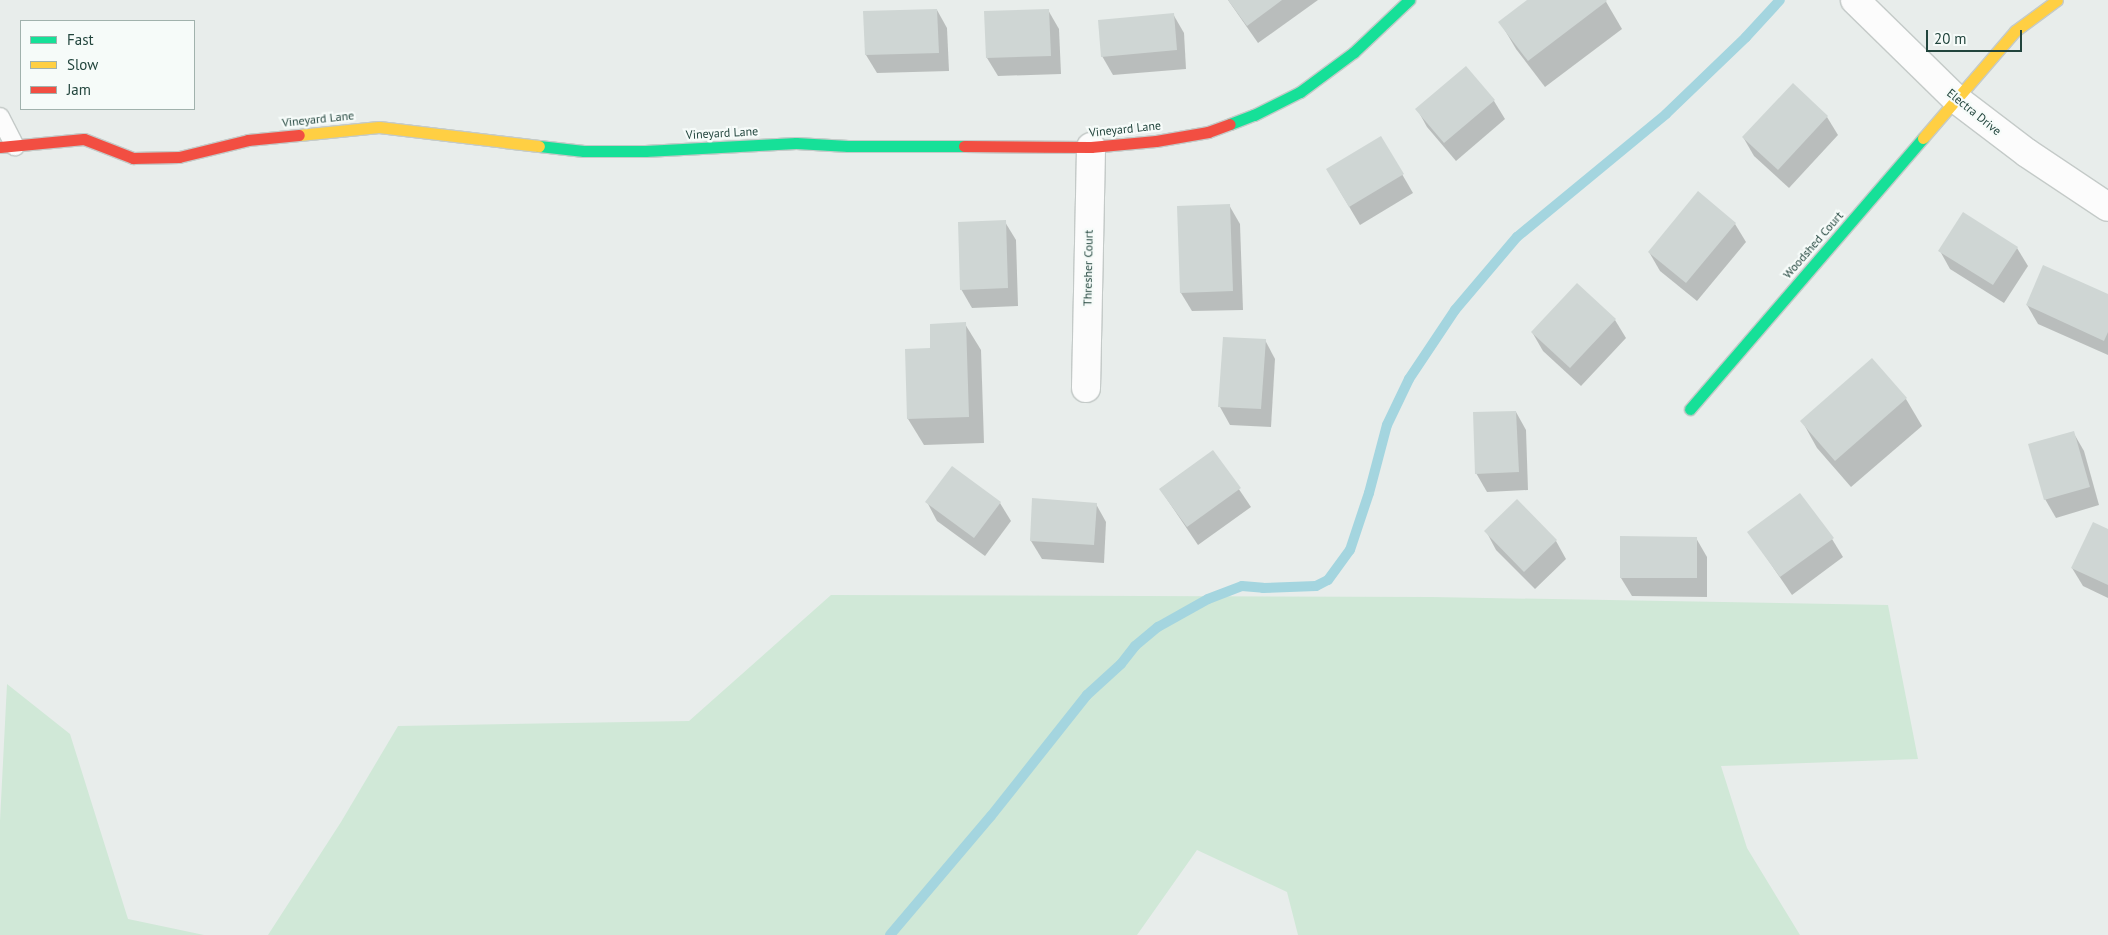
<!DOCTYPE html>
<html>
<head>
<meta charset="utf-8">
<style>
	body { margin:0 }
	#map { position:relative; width:2108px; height:935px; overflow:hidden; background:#e8edeb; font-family:"PT Sans",sans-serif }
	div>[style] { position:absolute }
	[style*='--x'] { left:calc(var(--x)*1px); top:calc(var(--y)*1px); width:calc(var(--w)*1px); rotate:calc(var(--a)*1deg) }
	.green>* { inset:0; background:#d0e8d7 }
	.shadow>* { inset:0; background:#0003 }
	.stream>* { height:10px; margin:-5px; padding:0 5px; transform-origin:5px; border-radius:5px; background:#a4d5df }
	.building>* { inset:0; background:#cfd6d4 }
	.roads { filter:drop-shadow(1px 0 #c4cac8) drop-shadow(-1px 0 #c4cac8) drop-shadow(0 1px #c4cac8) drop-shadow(0 -1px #c4cac8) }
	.lane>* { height:18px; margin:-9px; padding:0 9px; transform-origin:9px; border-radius:9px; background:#fcfcfc }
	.street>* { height:28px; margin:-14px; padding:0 14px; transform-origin:14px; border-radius:14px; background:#fcfcfc }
	.fast>* { height:11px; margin:-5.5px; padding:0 5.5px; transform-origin:5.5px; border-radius:5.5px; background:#16e098 }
	.slow>* { height:11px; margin:-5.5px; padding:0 5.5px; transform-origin:5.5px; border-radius:5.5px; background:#ffcf43 }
	.jam>* { height:11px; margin:-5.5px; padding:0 5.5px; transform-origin:5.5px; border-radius:5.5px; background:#f24e42 }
	span { translate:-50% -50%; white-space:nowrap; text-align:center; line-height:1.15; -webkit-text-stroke:4.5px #f6fbf9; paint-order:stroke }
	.street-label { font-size:12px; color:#21443c }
	.legend { position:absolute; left:20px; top:20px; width:175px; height:90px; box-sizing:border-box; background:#f6fbf9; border:1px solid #a1b2ad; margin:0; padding:6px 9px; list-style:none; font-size:15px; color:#21443c }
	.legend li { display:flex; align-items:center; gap:10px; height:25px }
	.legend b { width:25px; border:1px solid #a1b2ad }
	.scale { position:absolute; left:1926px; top:30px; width:96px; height:22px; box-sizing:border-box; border:2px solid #21443c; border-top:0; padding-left:6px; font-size:15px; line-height:18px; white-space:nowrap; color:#21443c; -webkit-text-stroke:4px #f6fbf9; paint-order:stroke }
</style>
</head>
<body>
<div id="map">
	<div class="green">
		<div style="clip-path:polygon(831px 595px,1432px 597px,1888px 605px,1918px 759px,1721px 766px,1747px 848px,1800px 935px,1298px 935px,1287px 892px,1197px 850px,1137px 935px,268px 935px,341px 822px,398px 726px,689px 721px)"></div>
		<div style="clip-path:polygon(7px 684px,70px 734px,128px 919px,204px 935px,0 935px,0 821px)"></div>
	</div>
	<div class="shadow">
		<div style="clip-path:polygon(1228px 0,1318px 0,1258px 43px)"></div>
		<div style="clip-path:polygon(1529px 0,1605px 0,1622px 29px,1545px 87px,1516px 49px,1500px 22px)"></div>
		<div style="clip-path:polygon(937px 10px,947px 28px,949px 71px,877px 73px,866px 55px,865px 12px)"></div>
		<div style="clip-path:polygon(1048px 10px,1059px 29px,1061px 74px,998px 76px,987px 58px)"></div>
		<div style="clip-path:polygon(1173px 14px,1184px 33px,1186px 69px,1113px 75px,1102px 56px)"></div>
		<div style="clip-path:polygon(1466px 67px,1494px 101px,1505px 119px,1456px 161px,1427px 127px,1417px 109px)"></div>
		<div style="clip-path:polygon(1827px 117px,1838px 135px,1789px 188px,1754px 156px,1743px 137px)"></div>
		<div style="clip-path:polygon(1381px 138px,1413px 193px,1360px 225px,1338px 188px)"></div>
		<div style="clip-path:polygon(1229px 205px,1240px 224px,1243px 310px,1192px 311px,1181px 293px)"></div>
		<div style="clip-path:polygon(1005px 222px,1016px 240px,1018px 306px,972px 308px,961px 289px)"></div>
		<div style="clip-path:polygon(1735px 224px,1746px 242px,1697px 301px,1660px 271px,1649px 252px)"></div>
		<div style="clip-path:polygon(2017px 248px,2028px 266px,2004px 303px,1950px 269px,1940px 251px)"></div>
		<div style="clip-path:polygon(2108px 295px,2108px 355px,2038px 324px,2027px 305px)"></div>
		<div style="clip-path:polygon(1615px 320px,1626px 338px,1581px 386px,1543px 351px,1532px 332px)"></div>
		<div style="clip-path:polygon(965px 324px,981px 350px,984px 443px,924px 445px,908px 419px,932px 349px)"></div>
		<div style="clip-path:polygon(1265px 340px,1275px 359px,1271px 427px,1230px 425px,1220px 407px)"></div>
		<div style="clip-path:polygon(1872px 360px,1906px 399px,1922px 426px,1851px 487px,1817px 448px,1802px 421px)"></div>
		<div style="clip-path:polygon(1516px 412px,1526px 430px,1528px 490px,1487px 492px,1476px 473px)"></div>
		<div style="clip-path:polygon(2073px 432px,2084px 451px,2099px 505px,2056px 518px,2045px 499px)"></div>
		<div style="clip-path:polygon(1213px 451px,1251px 507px,1198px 545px,1160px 489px)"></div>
		<div style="clip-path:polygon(927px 502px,1000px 503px,1011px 521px,985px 556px,937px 521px)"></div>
		<div style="clip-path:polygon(1096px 504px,1106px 522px,1104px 563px,1042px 559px,1031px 541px)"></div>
		<div style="clip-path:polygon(1486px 531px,1556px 541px,1566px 559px,1535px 589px,1496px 550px)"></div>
		<div style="clip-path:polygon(2108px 531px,2108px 598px,2083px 586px,2072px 568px)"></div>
		<div style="clip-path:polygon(1749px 532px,1832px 539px,1843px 557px,1792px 595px)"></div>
		<div style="clip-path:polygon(1696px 538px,1707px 557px,1707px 597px,1632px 596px,1621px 578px)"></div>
	</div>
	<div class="stream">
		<div style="--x:890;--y:935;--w:156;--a:-49.7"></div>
		<div style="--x:991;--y:816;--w:154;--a:-51.6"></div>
		<div style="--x:1087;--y:695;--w:46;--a:-42.4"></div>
		<div style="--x:1121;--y:664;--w:23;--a:-52"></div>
		<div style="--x:1135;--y:646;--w:30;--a:-40"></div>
		<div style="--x:1158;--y:627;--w:57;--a:-29.2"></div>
		<div style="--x:1208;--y:599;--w:36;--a:-21"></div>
		<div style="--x:1242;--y:586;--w:21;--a:5"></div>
		<div style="--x:1263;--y:588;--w:53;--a:-2.2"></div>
		<div style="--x:1316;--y:586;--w:13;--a:-27"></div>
		<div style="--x:1328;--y:580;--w:37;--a:-54"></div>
		<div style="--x:1350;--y:550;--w:60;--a:-71.6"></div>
		<div style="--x:1369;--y:493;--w:70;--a:-75.2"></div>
		<div style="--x:1387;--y:425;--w:51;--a:-64.4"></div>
		<div style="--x:1409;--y:379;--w:83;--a:-56.3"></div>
		<div style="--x:1455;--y:310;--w:96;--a:-49.7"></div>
		<div style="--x:1517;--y:237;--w:193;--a:-39.5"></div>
		<div style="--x:1666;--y:114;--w:111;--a:-43.9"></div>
		<div style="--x:1746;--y:37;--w:50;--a:-47.4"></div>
	</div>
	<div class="building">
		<div style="clip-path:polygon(1228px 0,1282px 0,1247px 26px)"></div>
		<div style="clip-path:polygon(1527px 0,1606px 0,1607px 1px,1528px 61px,1498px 22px)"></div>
		<div style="clip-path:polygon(937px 9px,939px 53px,865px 55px,863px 11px)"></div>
		<div style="clip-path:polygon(1049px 9px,1051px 56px,986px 58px,984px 11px)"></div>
		<div style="clip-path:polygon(1174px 13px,1177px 50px,1101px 57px,1098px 20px)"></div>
		<div style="clip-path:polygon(1466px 66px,1495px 100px,1444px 143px,1415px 109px)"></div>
		<div style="clip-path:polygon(1793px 83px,1828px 116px,1778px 170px,1742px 137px)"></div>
		<div style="clip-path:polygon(1381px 136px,1404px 174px,1349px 207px,1326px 169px)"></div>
		<div style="clip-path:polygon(1698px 191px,1736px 223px,1686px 283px,1648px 252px)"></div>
		<div style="clip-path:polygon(1230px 204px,1233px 291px,1180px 293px,1177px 206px)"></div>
		<div style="clip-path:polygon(1963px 212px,2018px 247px,1993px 285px,1938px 251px)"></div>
		<div style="clip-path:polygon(1006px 220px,1008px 288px,960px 290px,958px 222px)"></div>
		<div style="clip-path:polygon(2043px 265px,2108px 294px,2108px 332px,2104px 341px,2026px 305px)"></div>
		<div style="clip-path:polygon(1577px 283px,1616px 319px,1570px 368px,1531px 332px)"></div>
		<div style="clip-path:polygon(966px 322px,969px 417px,907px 419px,905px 349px,930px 348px,930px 324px)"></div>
		<div style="clip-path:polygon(1223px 337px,1266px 339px,1261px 409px,1218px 407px)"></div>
		<div style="clip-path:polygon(1872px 358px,1907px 398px,1835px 461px,1800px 421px)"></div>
		<div style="clip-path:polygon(1516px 411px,1519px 472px,1475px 474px,1473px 412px)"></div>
		<div style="clip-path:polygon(2074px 431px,2090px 487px,2044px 500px,2028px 444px)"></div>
		<div style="clip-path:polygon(1213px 450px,1241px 488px,1187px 527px,1159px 489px)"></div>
		<div style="clip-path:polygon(952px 466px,1001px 502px,974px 538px,925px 502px)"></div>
		<div style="clip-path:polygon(1800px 493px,1834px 538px,1780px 577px,1747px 532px)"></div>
		<div style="clip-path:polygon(1032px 498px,1097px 503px,1094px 545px,1030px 541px)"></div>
		<div style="clip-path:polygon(1517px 499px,1557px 540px,1524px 572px,1484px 531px)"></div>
		<div style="clip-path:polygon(2093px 522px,2108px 529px,2108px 585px,2071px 568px)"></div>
		<div style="clip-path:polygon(1620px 536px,1697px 537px,1697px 578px,1620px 578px)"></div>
	</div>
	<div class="roads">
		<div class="lane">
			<div style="--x:0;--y:117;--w:33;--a:63"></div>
		</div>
		<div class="street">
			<div style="--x:1855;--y:0;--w:141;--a:44.4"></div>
			<div style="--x:1956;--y:99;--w:89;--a:37.3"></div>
			<div style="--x:2027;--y:153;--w:97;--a:33.7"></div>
			<div style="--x:1086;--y:388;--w:241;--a:-88.8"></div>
		</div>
		<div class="fast">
			<div style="--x:1230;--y:124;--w:26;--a:-21"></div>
			<div style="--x:1254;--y:115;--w:51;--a:-26.6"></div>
			<div style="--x:1300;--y:92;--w:67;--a:-36.5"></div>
			<div style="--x:1354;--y:52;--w:76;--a:-43.4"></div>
			<div style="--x:539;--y:146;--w:45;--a:6.3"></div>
			<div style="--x:584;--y:151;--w:61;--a:0"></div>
			<div style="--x:645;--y:151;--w:151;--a:-3"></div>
			<div style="--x:796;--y:143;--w:52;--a:3.3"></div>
			<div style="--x:848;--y:146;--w:116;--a:0"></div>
			<div style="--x:1690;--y:409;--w:357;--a:-49.3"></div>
		</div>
		<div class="slow">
			<div style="--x:299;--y:135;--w:80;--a:-5.7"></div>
			<div style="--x:379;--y:127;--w:161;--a:6.8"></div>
			<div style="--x:1923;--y:138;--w:141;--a:-49.3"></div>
			<div style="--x:2015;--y:31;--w:52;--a:-36.4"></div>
		</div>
		<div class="jam">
			<div style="--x:964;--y:146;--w:127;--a:0.5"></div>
			<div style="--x:1091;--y:147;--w:65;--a:-5.3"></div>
			<div style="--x:1156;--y:141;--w:53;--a:-9.8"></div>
			<div style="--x:1208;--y:132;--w:23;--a:-20"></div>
			<div style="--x:0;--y:147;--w:84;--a:-5.4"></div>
			<div style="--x:84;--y:139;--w:53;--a:21.2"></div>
			<div style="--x:133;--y:158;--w:46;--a:-1.2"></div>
			<div style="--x:179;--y:157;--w:71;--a:-13.8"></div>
			<div style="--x:248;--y:140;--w:51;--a:-5.6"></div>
		</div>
	</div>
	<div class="street-label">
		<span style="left:1974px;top:112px;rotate:39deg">Electra Drive</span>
		<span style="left:318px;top:119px;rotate:-6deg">Vineyard Lane</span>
		<span style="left:1125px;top:129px;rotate:-6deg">Vineyard Lane</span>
		<span style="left:722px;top:133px;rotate:-3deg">Vineyard Lane</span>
		<span style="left:1813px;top:245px;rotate:-49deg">Woodshed Court</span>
		<span style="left:1088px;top:268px;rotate:-89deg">Thresher Court</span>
	</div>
	<ul class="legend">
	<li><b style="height:6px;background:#16e098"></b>Fast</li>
	<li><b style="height:6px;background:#ffcf43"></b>Slow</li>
	<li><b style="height:6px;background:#f24e42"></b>Jam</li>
	</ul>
	<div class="scale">20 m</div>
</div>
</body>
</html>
